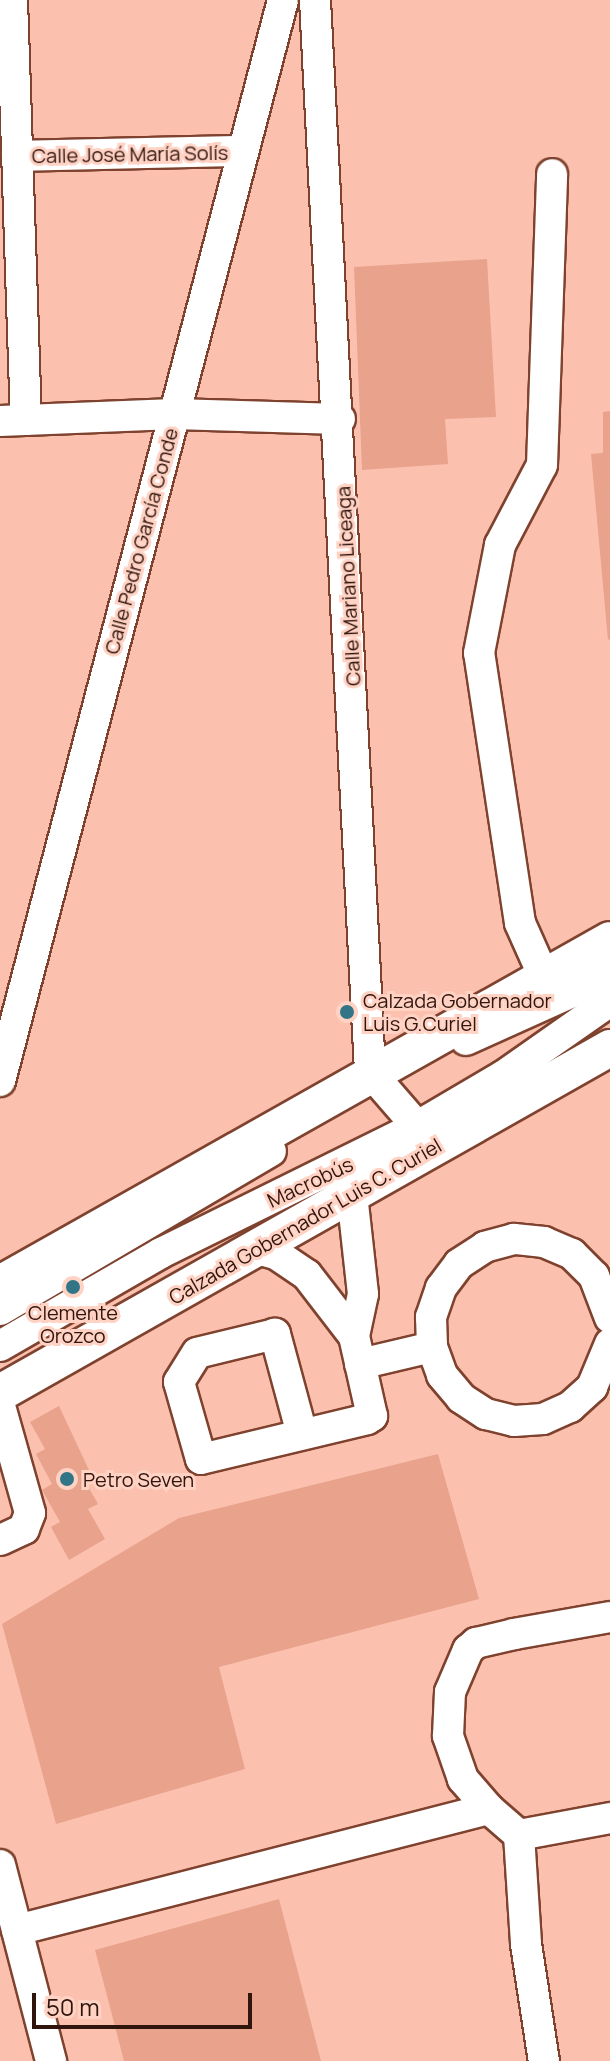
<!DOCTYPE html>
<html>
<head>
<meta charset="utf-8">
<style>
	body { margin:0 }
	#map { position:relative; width:610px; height:2061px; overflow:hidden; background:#fbc1ae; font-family:Manrope,sans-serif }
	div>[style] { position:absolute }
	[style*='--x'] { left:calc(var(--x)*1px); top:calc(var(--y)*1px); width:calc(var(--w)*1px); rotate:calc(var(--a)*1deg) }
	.building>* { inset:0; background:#e9a28c }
	.roads { filter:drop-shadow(2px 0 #7f422e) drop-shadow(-2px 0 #7f422e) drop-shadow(0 2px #7f422e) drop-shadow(0 -2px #7f422e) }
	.minor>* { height:30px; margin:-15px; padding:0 15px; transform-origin:15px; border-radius:15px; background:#fff }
	.major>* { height:36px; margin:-18px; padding:0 18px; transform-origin:18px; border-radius:18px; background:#fff }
	.dots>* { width:22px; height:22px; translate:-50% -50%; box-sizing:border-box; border:4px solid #ffd2c4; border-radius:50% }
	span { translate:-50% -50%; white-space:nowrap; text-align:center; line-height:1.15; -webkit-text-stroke:6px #ffd2c4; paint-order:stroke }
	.street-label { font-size:20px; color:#30150d }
	.poi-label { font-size:20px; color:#30150d }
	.left { translate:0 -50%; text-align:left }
	.scale { position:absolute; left:32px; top:1993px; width:220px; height:36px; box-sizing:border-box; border:4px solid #30150d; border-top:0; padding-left:10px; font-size:24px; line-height:28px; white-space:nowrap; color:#30150d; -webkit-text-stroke:6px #ffd2c4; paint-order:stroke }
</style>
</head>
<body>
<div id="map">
	<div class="building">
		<div style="clip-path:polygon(487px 259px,496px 417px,445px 419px,448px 464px,362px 470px,354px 267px)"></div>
		<div style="clip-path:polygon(610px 411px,610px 639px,608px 640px,591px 454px,603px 453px,603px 412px)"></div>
		<div style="clip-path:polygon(59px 1406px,89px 1470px,81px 1474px,98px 1504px,88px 1509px,105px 1539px,69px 1560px,51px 1527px,60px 1522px,42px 1490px,52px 1484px,36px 1454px,45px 1449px,30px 1422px)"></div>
		<div style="clip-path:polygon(438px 1454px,479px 1599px,219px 1667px,245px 1769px,56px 1824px,2px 1624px,179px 1518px)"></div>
		<div style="clip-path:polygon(279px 1899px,321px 2061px,124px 2061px,95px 1950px)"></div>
	</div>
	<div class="roads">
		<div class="minor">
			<div style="--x:12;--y:0;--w:420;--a:88.1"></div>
			<div style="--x:315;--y:0;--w:1073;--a:87.06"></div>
			<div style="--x:370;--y:1072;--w:99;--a:49.1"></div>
			<div style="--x:17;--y:156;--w:226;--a:-1.3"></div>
			<div style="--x:0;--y:421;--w:174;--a:-2.3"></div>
			<div style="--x:174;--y:414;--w:166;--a:1.7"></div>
			<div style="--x:544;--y:977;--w:59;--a:-114"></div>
			<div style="--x:520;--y:923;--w:273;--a:-98.6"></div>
			<div style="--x:479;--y:653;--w:110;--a:-79"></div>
			<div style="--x:500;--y:545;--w:90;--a:-62.3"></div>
			<div style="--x:542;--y:465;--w:291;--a:-88"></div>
			<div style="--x:466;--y:1040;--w:158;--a:-24.3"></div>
			<div style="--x:0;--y:1081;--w:1117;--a:-75.33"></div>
			<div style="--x:257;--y:1249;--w:20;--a:15"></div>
			<div style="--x:276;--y:1254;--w:37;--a:34"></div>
			<div style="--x:307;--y:1275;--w:77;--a:52.4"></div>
			<div style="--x:0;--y:1310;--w:314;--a:-30.4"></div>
			<div style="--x:610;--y:1318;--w:45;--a:-110.9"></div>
			<div style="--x:594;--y:1276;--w:31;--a:-135"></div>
			<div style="--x:572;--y:1254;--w:30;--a:-157"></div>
			<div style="--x:544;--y:1242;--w:30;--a:-174"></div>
			<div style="--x:514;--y:1239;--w:30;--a:165"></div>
			<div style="--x:485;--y:1247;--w:31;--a:147"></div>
			<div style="--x:459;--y:1264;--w:30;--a:127"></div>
			<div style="--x:441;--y:1288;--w:31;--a:109"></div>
			<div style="--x:431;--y:1317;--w:30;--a:88"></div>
			<div style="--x:432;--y:1347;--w:30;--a:70"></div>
			<div style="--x:442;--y:1375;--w:30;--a:50"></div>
			<div style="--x:461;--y:1398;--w:30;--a:33"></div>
			<div style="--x:486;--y:1414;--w:29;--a:14"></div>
			<div style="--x:514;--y:1421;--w:29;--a:-4"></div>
			<div style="--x:543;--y:1419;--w:30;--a:-24"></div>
			<div style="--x:570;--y:1407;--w:30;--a:-42"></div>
			<div style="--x:592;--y:1387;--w:47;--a:-67.3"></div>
			<div style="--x:0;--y:1346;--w:186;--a:-30"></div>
			<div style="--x:161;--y:1253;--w:287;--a:-26.3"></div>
			<div style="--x:418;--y:1126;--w:99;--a:-30.5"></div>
			<div style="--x:503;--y:1076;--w:131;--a:-35"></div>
			<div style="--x:360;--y:1364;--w:74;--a:-13.3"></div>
			<div style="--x:0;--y:1406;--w:111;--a:74.3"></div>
			<div style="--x:30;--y:1513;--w:17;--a:111"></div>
			<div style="--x:24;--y:1529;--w:26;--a:155"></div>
			<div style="--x:302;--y:1434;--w:104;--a:-105.1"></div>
			<div style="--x:275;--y:1334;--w:80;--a:166.3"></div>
			<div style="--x:197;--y:1353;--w:34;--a:122"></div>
			<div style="--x:179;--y:1382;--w:80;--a:74.1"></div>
			<div style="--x:201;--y:1459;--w:171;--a:-13.5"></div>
			<div style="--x:367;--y:1419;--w:6;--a:-31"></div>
			<div style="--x:372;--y:1416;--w:82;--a:-102.7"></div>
			<div style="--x:354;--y:1336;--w:43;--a:-77.9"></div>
			<div style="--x:363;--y:1294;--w:101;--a:-96.3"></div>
			<div style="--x:489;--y:1809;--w:40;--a:-131"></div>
			<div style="--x:463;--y:1779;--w:46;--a:-109.2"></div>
			<div style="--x:448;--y:1736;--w:44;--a:-87.4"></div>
			<div style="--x:450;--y:1692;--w:46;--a:-66.8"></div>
			<div style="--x:468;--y:1650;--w:11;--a:-41"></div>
			<div style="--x:476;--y:1643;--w:39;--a:-13"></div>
			<div style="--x:514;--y:1634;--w:97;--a:-10"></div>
			<div style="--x:519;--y:1835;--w:93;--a:-10.6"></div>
			<div style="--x:0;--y:1865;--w:203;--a:75.4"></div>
			<div style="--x:17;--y:1930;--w:487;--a:-14.4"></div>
			<div style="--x:489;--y:1809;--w:40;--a:41"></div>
			<div style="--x:519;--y:1835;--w:109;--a:86.3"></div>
			<div style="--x:526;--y:1944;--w:118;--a:81.3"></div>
		</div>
		<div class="major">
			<div style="--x:0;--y:1284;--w:700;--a:-29.42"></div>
			<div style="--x:0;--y:1393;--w:701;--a:-29.49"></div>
		</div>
	</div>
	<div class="dots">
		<div style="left:347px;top:1012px;background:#327586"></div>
		<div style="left:73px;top:1287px;background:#327586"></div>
		<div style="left:67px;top:1479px;background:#327586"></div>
	</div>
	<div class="street-label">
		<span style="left:130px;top:154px;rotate:-1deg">Calle José María Solís</span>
		<span style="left:141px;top:541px;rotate:-75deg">Calle Pedro García Conde</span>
		<span style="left:348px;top:586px;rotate:-93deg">Calle Mariano Liceaga</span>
		<span style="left:310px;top:1182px;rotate:-25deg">Macrobús</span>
		<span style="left:305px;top:1221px;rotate:-30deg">Calzada Gobernador Luis C. Curiel</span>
	</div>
	<div class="poi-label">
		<span class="left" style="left:363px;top:1012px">Calzada Gobernador<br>Luis G.Curiel</span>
		<span style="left:73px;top:1324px">Clemente<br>Orozco</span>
		<span class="left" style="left:83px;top:1479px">Petro Seven</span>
	</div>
	<div class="scale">50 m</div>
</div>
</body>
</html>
